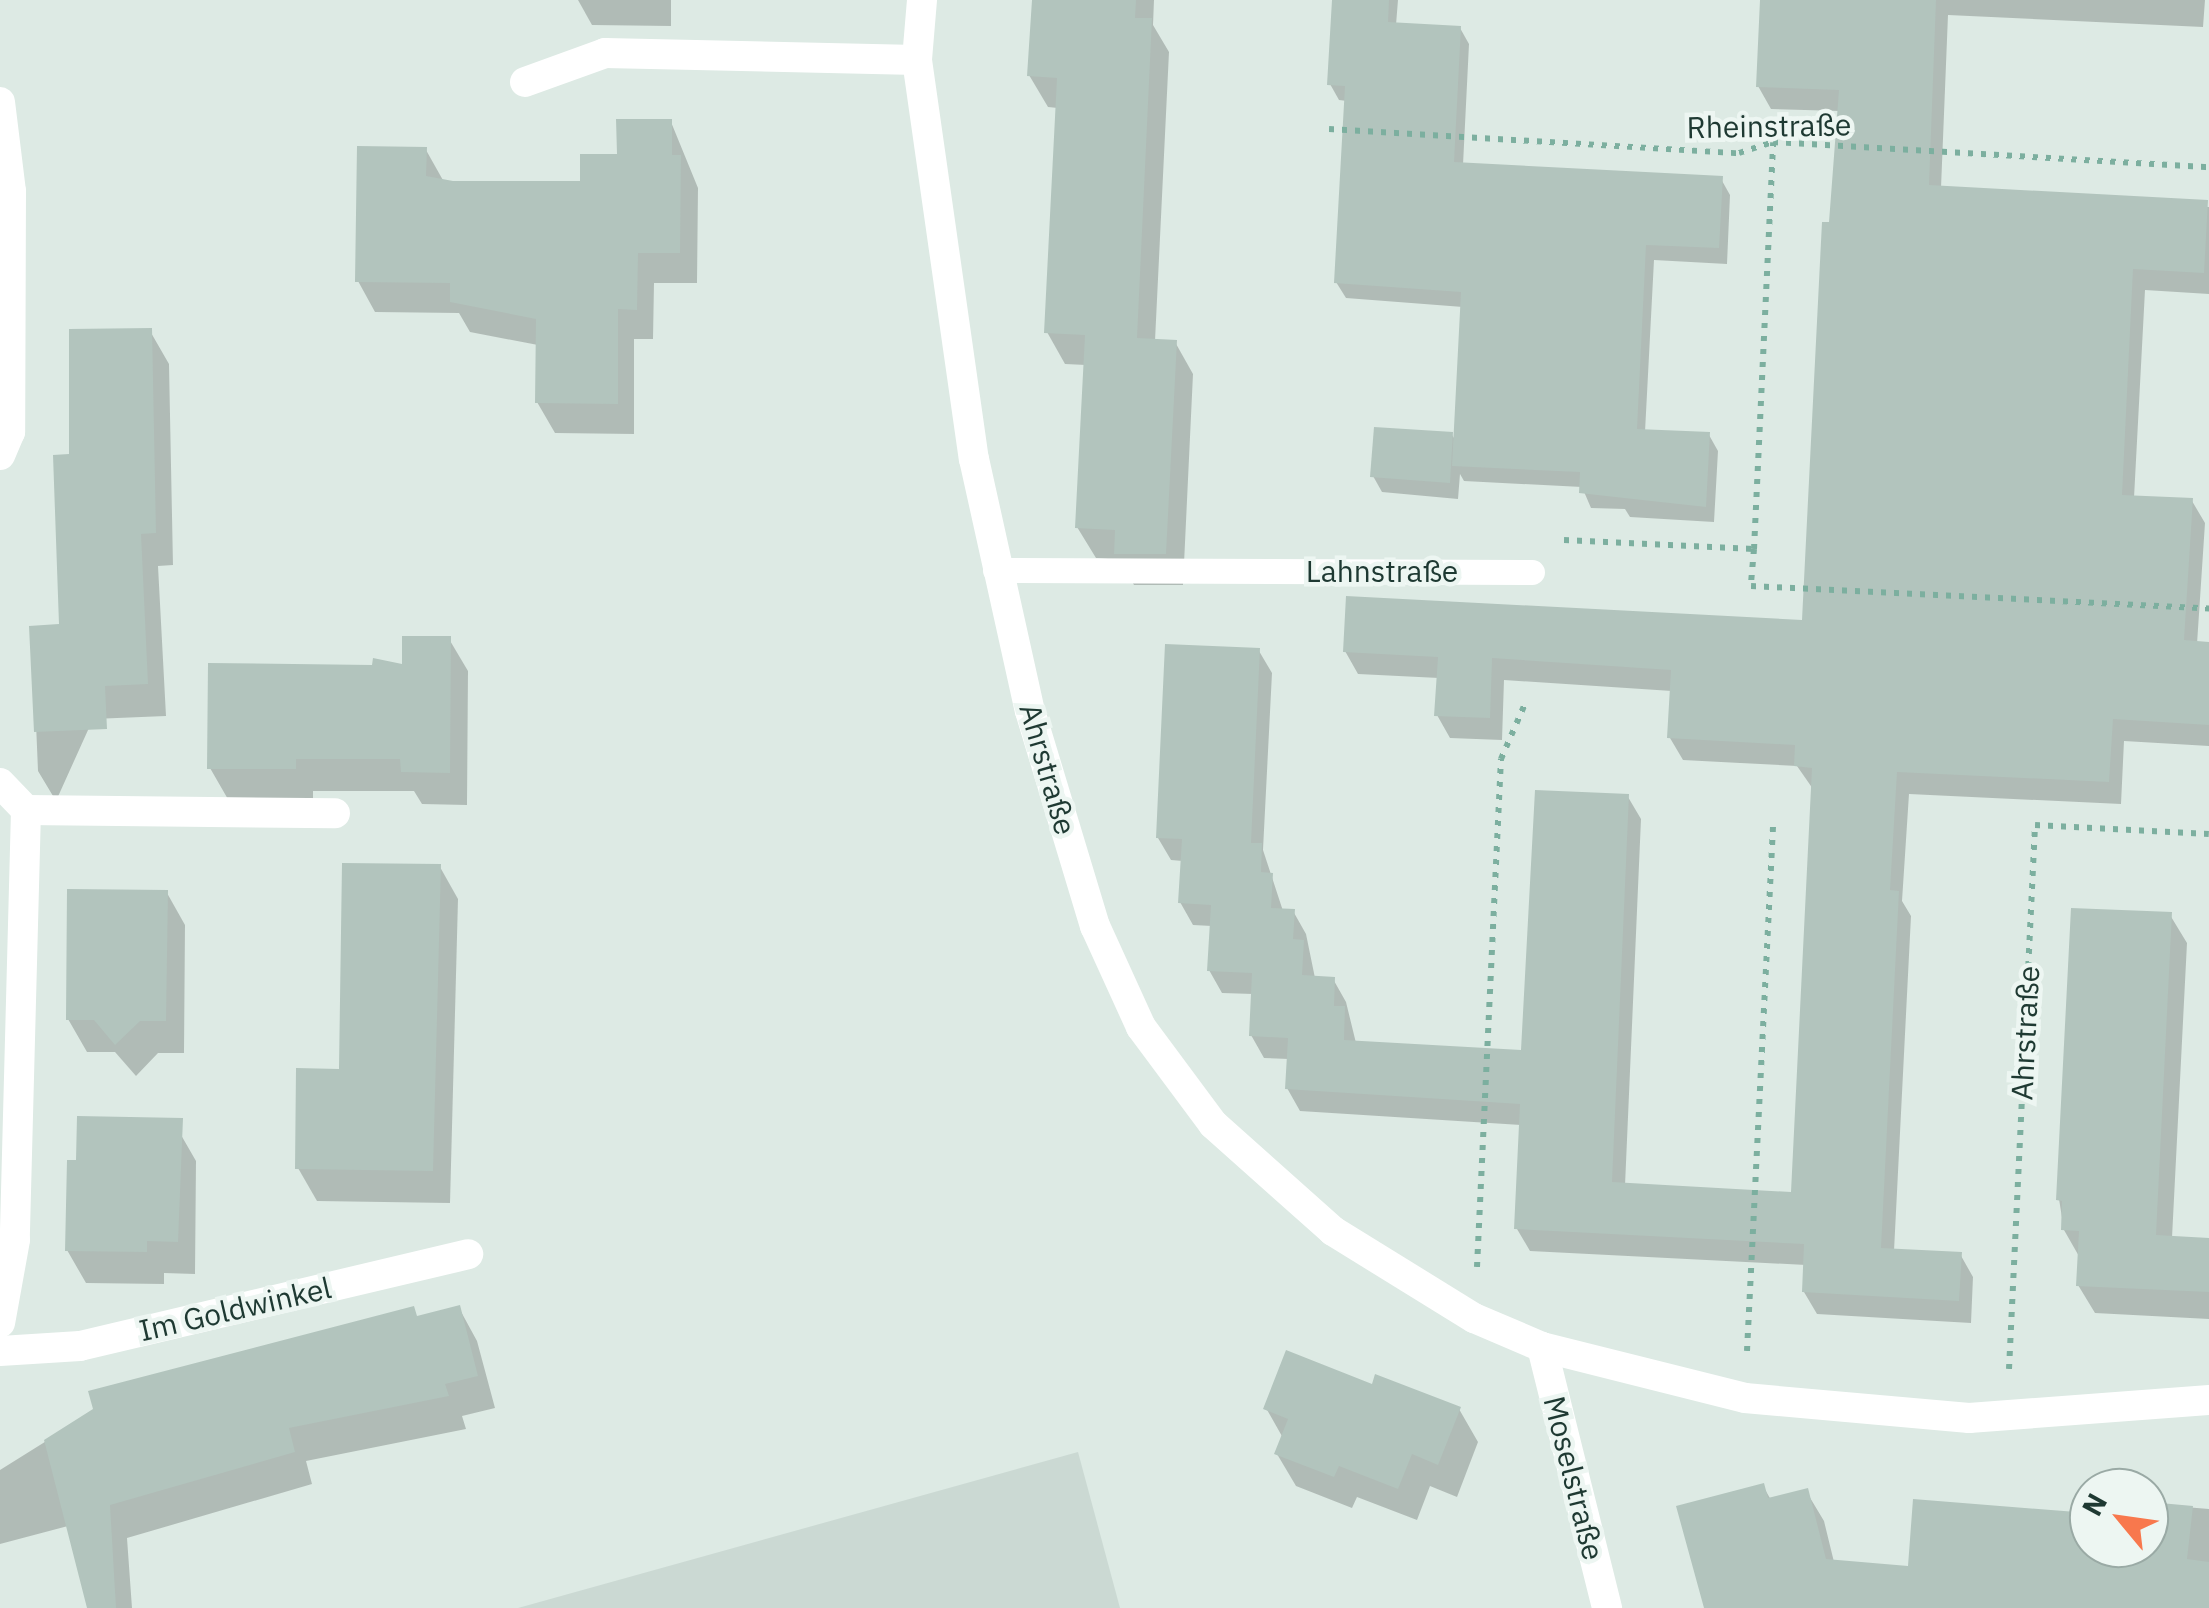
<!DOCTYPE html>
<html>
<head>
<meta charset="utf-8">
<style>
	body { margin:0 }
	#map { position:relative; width:2209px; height:1608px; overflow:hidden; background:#ddeae4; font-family:"IBM Plex Sans",sans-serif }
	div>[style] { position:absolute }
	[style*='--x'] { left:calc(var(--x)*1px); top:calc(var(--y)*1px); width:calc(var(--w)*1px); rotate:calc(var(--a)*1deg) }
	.built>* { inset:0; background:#cbd9d3 }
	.shadow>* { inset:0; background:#0003 }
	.building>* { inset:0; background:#b2c4bd }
	.path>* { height:6px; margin-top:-3px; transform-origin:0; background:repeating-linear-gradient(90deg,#7caf9f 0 5px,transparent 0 13px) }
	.service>* { height:25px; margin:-12.5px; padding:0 12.5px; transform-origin:12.5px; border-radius:12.5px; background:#fff }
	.minor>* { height:30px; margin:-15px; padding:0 15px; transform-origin:15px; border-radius:15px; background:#fff }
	span { translate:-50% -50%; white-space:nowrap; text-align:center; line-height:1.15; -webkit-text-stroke:9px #edf6f2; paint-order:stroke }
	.street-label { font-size:30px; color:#1e3932 }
	.north { position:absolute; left:2069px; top:1468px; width:100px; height:100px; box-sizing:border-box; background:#edf6f2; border:2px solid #9aaaa5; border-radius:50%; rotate:299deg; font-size:28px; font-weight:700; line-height:40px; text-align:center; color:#1e3932 }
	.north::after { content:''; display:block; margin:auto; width:35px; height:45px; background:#f8784d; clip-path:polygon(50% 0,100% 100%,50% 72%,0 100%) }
</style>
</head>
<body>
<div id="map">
	<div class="built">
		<div style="clip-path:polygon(1078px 1452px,1120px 1608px,518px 1608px)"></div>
	</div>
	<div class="shadow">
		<div style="clip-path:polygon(578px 0,671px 0,671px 26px,592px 25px)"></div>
		<div style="clip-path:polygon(1033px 0,1154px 0,1153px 25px,1169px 52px,1155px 341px,1175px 342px,1193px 374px,1183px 585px,1134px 585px,1120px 560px,1096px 558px,1077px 527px,1086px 365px,1065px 364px,1047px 332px,1058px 108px,1048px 107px,1029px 75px)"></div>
		<div style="clip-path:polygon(1334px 0,1398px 0,1396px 25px,1460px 28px,1469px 44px,1463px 165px,1721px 179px,1730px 195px,1727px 264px,1654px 260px,1645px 432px,1709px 435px,1718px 451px,1714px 522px,1630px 517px,1625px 509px,1591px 508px,1582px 487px,1464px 481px,1460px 474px,1458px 499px,1382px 492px,1373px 476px,1452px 435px,1456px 441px,1463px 307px,1346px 298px,1336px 282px,1347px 101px,1339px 100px,1330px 84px)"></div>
		<div style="clip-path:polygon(1763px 0,2205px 0,2203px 27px,1948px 15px,1941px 188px,2209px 207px,2209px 294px,2145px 290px,2134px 498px,2192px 501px,2205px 523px,2197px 644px,2209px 644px,2209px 746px,2124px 741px,2121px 804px,1909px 794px,1902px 901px,1911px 916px,1894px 1251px,1960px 1254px,1973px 1277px,1971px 1323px,1817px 1314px,1804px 1292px,1806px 1265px,1530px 1251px,1517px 1229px,1521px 1125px,1300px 1111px,1287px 1088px,1289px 1059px,1264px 1058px,1251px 1035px,1253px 994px,1222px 993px,1209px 970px,1212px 926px,1193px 925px,1180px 902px,1183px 861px,1171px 860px,1158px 838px,1259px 651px,1272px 673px,1263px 850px,1283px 911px,1293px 911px,1306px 934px,1315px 978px,1333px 979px,1346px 1002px,1356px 1043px,1524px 1053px,1628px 797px,1641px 819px,1625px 1186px,1794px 1195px,1813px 789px,1797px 766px,1683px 760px,1670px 738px,1672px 691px,1504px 680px,1502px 740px,1450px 738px,1437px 715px,1439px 678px,1358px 674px,1345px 651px,1804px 623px,1840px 111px,1771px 109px,1758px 86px)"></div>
		<div style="clip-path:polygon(671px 122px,698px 188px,697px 283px,654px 283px,653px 339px,634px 339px,634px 434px,555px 433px,537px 402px,538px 345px,470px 332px,459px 313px,375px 312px,358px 281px,426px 150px,444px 182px,582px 184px)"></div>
		<div style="clip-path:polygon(150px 331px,169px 364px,173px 565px,158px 566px,166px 716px,93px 719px,56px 801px,38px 771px,32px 628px,62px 627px)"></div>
		<div style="clip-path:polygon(449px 639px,468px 671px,467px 805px,422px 804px,414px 791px,313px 791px,313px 801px,229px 801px,210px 768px)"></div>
		<div style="clip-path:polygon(440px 867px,458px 899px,450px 1203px,317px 1201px,298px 1168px)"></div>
		<div style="clip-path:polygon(167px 893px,185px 925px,184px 1053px,158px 1053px,136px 1076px,115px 1052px,87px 1052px,68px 1019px)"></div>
		<div style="clip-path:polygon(2170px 915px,2187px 943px,2172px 1238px,2209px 1240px,2209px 1319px,2095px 1313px,2078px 1285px,2080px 1258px,2064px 1230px,2059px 1199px)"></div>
		<div style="clip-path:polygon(177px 1128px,196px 1161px,195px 1274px,164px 1273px,164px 1284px,86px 1283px,67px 1250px,78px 1162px)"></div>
		<div style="clip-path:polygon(459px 1308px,477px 1341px,495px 1408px,462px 1416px,466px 1429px,306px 1461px,312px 1484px,127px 1538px,132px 1608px,89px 1608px,68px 1526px,0 1544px,0 1470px,96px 1410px)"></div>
		<div style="clip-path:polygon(1373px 1387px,1459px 1409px,1478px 1442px,1457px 1497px,1430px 1486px,1417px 1520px,1357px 1497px,1352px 1508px,1296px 1486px,1277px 1454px,1283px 1438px,1266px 1408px)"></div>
		<div style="clip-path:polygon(1763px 1486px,1771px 1500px,1806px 1491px,1824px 1521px,1834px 1562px,1910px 1569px,2089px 1515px,2089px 1548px,2149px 1548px,2149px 1504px,2209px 1509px,2209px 1608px,1706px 1608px)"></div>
	</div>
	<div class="building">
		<div style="clip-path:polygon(1032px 0,1136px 0,1135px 18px,1152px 18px,1137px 338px,1177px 340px,1166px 554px,1114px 554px,1115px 530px,1075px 528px,1085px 335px,1044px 333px,1057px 78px,1027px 76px)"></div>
		<div style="clip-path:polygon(1332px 0,1389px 0,1388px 22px,1461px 26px,1454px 162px,1723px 176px,1719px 248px,1646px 245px,1637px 429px,1710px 432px,1706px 507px,1579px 493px,1580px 472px,1452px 466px,1461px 292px,1334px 283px,1345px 86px,1327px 85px)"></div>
		<div style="clip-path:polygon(1760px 0,1936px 0,1929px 185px,2208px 200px,2204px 273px,2133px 269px,2122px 495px,2193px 498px,2184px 640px,2209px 642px,2209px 725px,2113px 719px,2109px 782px,1897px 772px,1890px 890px,1899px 891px,1881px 1248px,1962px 1252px,1959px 1301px,1802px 1292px,1804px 1244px,1514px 1229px,1520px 1104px,1285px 1089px,1288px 1038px,1249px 1036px,1252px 973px,1207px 971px,1211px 905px,1178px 903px,1182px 839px,1156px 838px,1165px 644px,1260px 648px,1251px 843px,1262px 843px,1261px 872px,1273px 873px,1271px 908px,1295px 909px,1293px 939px,1304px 940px,1302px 975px,1335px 977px,1334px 1006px,1345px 1006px,1344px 1040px,1521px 1050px,1535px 790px,1629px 794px,1612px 1182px,1791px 1192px,1812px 768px,1794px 766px,1795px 745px,1667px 738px,1671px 670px,1492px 658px,1490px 718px,1434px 716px,1438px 657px,1343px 652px,1346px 596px,1802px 620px,1822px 222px,1829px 222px,1839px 90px,1756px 87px)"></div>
		<div style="clip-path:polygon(616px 119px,672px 119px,672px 155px,681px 155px,680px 253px,638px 253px,637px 310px,618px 309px,618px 404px,535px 403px,536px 319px,450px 302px,450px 283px,355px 282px,357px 146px,427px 147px,426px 176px,453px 181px,580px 181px,580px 154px,617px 154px)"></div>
		<div style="clip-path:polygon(152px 328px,156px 533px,141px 534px,148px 684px,105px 686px,107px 729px,34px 732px,29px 626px,59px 624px,53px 455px,69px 454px,69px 329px)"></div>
		<div style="clip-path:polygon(1374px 427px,1453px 432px,1450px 483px,1370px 477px)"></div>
		<div style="clip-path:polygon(402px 636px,451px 636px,450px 773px,401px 772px,400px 759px,296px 759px,296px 769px,207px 769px,208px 663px,372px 665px,373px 658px,402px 664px)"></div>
		<div style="clip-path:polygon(342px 863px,441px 864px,433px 1171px,295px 1169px,296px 1068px,339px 1069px)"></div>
		<div style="clip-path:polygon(67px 889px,168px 890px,166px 1021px,140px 1021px,115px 1045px,94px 1020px,66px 1020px)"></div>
		<div style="clip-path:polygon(2071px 908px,2172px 912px,2156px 1235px,2209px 1238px,2209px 1292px,2076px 1286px,2079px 1231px,2061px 1230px,2062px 1201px,2056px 1200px)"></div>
		<div style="clip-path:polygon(77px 1116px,183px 1118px,178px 1242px,147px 1241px,147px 1252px,65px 1251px,67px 1160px,76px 1160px)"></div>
		<div style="clip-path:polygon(460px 1305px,478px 1376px,445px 1384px,449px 1396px,289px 1428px,295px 1452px,110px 1505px,116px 1608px,87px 1608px,44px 1440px,93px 1409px,88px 1391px,414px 1306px,417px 1316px)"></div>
		<div style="clip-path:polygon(1286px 1350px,1372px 1384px,1375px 1374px,1461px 1407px,1438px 1465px,1412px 1454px,1398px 1489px,1339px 1466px,1334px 1477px,1274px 1454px,1288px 1419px,1263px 1409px)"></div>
		<div style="clip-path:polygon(1764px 1483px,1768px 1498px,1808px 1488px,1826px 1559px,1908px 1566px,1913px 1499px,2089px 1513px,2089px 1548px,2149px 1548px,2149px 1502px,2193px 1506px,2187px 1559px,2209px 1562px,2209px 1608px,1704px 1608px,1676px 1506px)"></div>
	</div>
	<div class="path">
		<div style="--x:1329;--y:129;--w:411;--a:3.4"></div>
		<div style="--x:1739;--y:153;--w:36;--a:-18"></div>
		<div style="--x:1773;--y:142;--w:437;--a:3.3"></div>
		<div style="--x:1564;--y:540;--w:190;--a:2.7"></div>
		<div style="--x:1754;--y:549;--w:37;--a:95"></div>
		<div style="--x:1751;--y:586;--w:459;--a:2.8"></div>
		<div style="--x:1754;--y:549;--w:407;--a:-87.3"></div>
		<div style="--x:1477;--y:1267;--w:509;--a:-87.3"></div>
		<div style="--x:1501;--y:759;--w:58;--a:-66.5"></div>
		<div style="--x:1747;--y:1351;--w:526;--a:-87.16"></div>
		<div style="--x:2009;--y:1369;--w:545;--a:-87.26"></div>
		<div style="--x:2035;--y:825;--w:174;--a:3"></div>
	</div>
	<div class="service">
		<div style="--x:995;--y:570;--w:537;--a:0.21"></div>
	</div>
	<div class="minor">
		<div style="--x:922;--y:0;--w:60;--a:94.8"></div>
		<div style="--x:917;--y:60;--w:403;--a:81.9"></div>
		<div style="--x:974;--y:459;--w:258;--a:77.5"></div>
		<div style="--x:1030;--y:711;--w:225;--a:73.2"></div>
		<div style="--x:1095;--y:926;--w:111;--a:65.5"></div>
		<div style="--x:1141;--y:1027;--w:121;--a:53.4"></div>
		<div style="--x:1213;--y:1124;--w:161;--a:41.7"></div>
		<div style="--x:1333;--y:1231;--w:166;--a:31.7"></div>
		<div style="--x:1474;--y:1318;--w:74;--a:23.1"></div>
		<div style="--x:1542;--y:1347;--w:209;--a:14.1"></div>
		<div style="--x:1745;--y:1398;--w:225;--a:5.1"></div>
		<div style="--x:1969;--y:1418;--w:241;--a:-4.3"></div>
		<div style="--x:525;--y:82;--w:85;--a:-19.9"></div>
		<div style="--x:605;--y:53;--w:312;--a:1.3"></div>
		<div style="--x:0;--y:102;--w:90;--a:83"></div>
		<div style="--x:11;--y:191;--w:241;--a:90.2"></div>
		<div style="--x:10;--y:432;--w:25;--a:113"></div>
		<div style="--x:0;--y:783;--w:37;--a:46"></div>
		<div style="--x:26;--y:810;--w:430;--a:91.5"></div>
		<div style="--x:15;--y:1240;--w:84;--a:100.2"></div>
		<div style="--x:26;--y:810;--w:309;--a:0.6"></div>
		<div style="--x:1542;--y:1347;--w:269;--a:76"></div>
		<div style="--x:0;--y:1351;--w:80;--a:-3.6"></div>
		<div style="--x:80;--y:1346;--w:399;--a:-13.3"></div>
	</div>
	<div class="street-label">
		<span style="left:1769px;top:126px;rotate:-1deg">Rheinstraße</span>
		<span style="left:1382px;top:571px">Lahnstraße</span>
		<span style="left:1048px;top:769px;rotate:74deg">Ahrstraße</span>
		<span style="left:2025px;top:1033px;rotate:-87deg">Ahrstraße</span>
		<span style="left:235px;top:1309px;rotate:-13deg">Im Goldwinkel</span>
		<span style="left:1574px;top:1478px;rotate:76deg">Moselstraße</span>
	</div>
	<div class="north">N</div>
</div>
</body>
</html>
